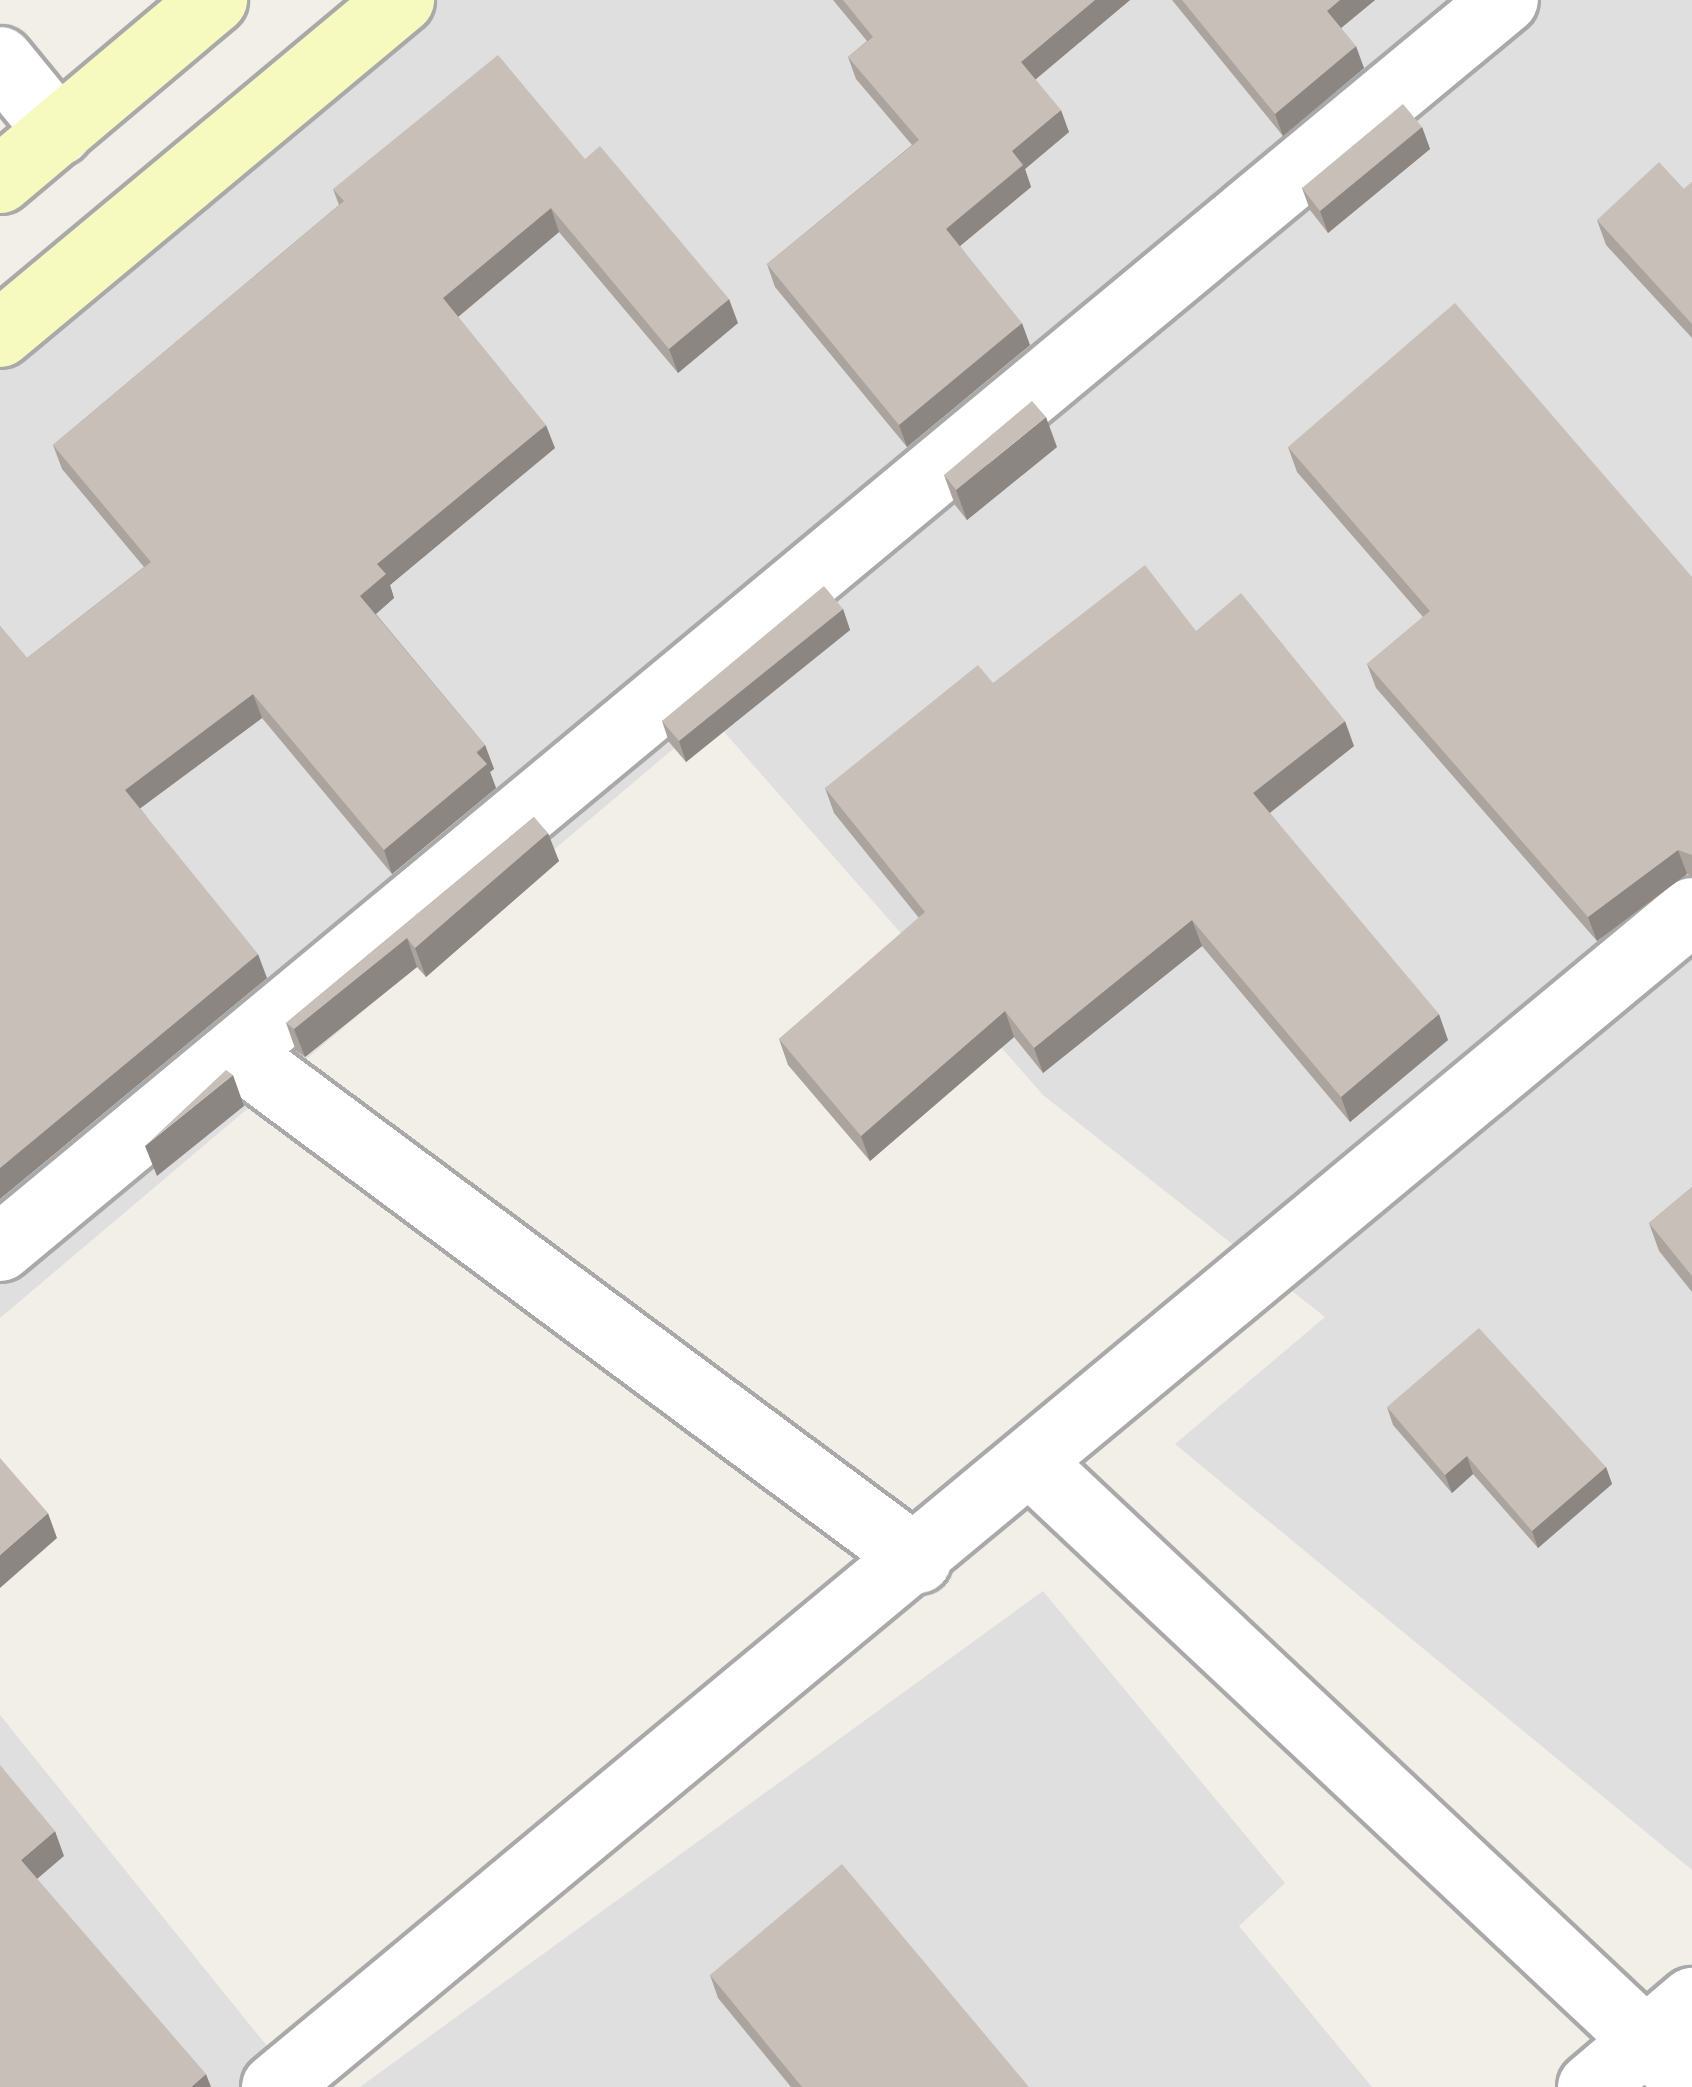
<!DOCTYPE html>
<html>
<head>
<meta charset="utf-8">
<style>
	body { margin:0 }
	#map { position:relative; width:1692px; height:2087px; overflow:hidden; background:#f2efe9; font-family:Montserrat,sans-serif }
	div>[style] { position:absolute }
	[style*='--x'] { left:calc(var(--x)*1px); top:calc(var(--y)*1px); width:calc(var(--w)*1px); rotate:calc(var(--a)*1deg) }
	.residential>* { inset:0; background:#e0dfdf }
	.roads { filter:drop-shadow(3px 0 #a9a9a9) drop-shadow(-3px 0 #a9a9a9) drop-shadow(0 3px #a9a9a9) drop-shadow(0 -3px #a9a9a9) }
	.minor>* { height:66px; margin:-33px; padding:0 33px; transform-origin:33px; border-radius:33px; background:#fff }
	.secondary>* { height:66px; margin:-33px; padding:0 33px; transform-origin:33px; border-radius:33px; background:#f7fabf }
	.wall>* { inset:0; background:#aba49e }
	.shaded-wall>* { inset:0; background:#8b8681 }
	.building>* { inset:0; background:#c7bfb8 }
	span { translate:-50% -50%; white-space:nowrap; text-align:center; line-height:1.15; -webkit-text-stroke:10px #fff; paint-order:stroke }
</style>
</head>
<body>
<div id="map">
	<div class="residential">
		<div style="clip-path:polygon(435px 0,1692px 0,1692px 1870px,1175px 1444px,1325px 1317px,1043px 1095px,711px 717px,0 1318px,0 355px)"></div>
		<div style="clip-path:polygon(1043px 1591px,1285px 1883px,1239px 1926px,1372px 2087px,360px 2087px)"></div>
		<div style="clip-path:polygon(0 1715px,300px 2087px,0 2087px)"></div>
	</div>
	<div class="roads">
		<div class="minor">
			<div style="--x:0;--y:60;--w:93;--a:50.7"></div>
			<div style="--x:236;--y:1053;--w:850;--a:36.63"></div>
			<div style="--x:0;--y:1248;--w:1955;--a:-39.67"></div>
			<div style="--x:1033;--y:1465;--w:904;--a:43.21"></div>
			<div style="--x:275;--y:2087;--w:1841;--a:-39.69"></div>
			<div style="--x:1591;--y:2087;--w:133;--a:-40.4"></div>
		</div>
		<div class="secondary">
			<div style="--x:0;--y:180;--w:280;--a:-40.1"></div>
			<div style="--x:0;--y:334;--w:522;--a:-39.79"></div>
		</div>
	</div>
	<div class="wall">
		<div style="clip-path:polygon(833px 0,1130px 0,1035px 79px,1069px 132px,1025px 169px,1031px 187px,960px 246px,1030px 345px,907px 447px,775px 287px,767px 264px,912px 145px,856px 79px,848px 57px,867px 41px)"></div>
		<div style="clip-path:polygon(1172px 0,1375px 0,1341px 28px,1364px 68px,1283px 136px)"></div>
		<div style="clip-path:polygon(1422px 127px,1430px 149px,1328px 233px,1310px 210px,1302px 188px)"></div>
		<div style="clip-path:polygon(585px 159px,738px 323px,678px 373px,559px 232px,458px 317px,555px 448px,390px 585px,394px 598px,376px 614px,485px 745px,494px 769px,490px 772px,496px 788px,392px 874px,262px 718px,140px 808px,267px 978px,0 1199px,0 626px,27px 658px,144px 567px,62px 469px,53px 445px,339px 205px,333px 189px)"></div>
		<div style="clip-path:polygon(1692px 182px,1692px 338px,1606px 245px,1597px 220px,1684px 189px)"></div>
		<div style="clip-path:polygon(1057px 447px,967px 520px,955px 505px,944px 475px)"></div>
		<div style="clip-path:polygon(1288px 447px,1692px 577px,1692px 876px,1687px 874px,1597px 941px,1376px 688px,1367px 664px,1423px 617px,1297px 472px)"></div>
		<div style="clip-path:polygon(843px 609px,850px 630px,686px 762px,669px 742px,662px 721px)"></div>
		<div style="clip-path:polygon(1196px 631px,1354px 746px,1270px 813px,1448px 1040px,1350px 1122px,1202px 946px,1043px 1073px,1014px 1037px,870px 1161px,788px 1065px,779px 1039px,919px 918px,834px 813px,825px 788px,993px 683px)"></div>
		<div style="clip-path:polygon(534px 817px,559px 861px,426px 977px,417px 967px,305px 1057px,296px 1051px,286px 1023px)"></div>
		<div style="clip-path:polygon(1692px 1187px,1692px 1292px,1659px 1251px,1649px 1223px)"></div>
		<div style="clip-path:polygon(1387px 1407px,1606px 1467px,1612px 1484px,1538px 1548px,1473px 1474px,1452px 1493px,1393px 1425px)"></div>
		<div style="clip-path:polygon(710px 1975px,1029px 2087px,791px 2087px,718px 1998px)"></div>
	</div>
	<div class="shaded-wall">
		<div style="clip-path:polygon(1095px 0,1130px 0,1029px 85px,1021px 62px)"></div>
		<div style="clip-path:polygon(1340px 0,1375px 0,1335px 33px,1327px 11px)"></div>
		<div style="clip-path:polygon(1356px 46px,1364px 68px,1283px 136px,1275px 114px)"></div>
		<div style="clip-path:polygon(1061px 110px,1069px 132px,1025px 169px,1031px 187px,954px 251px,946px 229px,1012px 151px)"></div>
		<div style="clip-path:polygon(1422px 127px,1430px 149px,1328px 233px,1320px 211px)"></div>
		<div style="clip-path:polygon(551px 208px,559px 232px,452px 322px,443px 298px)"></div>
		<div style="clip-path:polygon(729px 299px,738px 323px,678px 373px,669px 349px)"></div>
		<div style="clip-path:polygon(1022px 323px,1030px 345px,907px 447px,899px 425px)"></div>
		<div style="clip-path:polygon(1046px 417px,1057px 447px,967px 520px,956px 490px)"></div>
		<div style="clip-path:polygon(546px 425px,555px 448px,390px 585px,394px 598px,369px 620px,360px 596px,377px 564px)"></div>
		<div style="clip-path:polygon(843px 609px,850px 630px,686px 762px,679px 741px)"></div>
		<div style="clip-path:polygon(253px 694px,262px 718px,134px 813px,125px 790px)"></div>
		<div style="clip-path:polygon(1345px 721px,1354px 746px,1263px 818px,1253px 793px)"></div>
		<div style="clip-path:polygon(485px 745px,494px 769px,490px 772px,496px 788px,392px 874px,384px 850px)"></div>
		<div style="clip-path:polygon(548px 833px,559px 861px,426px 977px,415px 948px)"></div>
		<div style="clip-path:polygon(1678px 850px,1687px 874px,1597px 941px,1588px 917px)"></div>
		<div style="clip-path:polygon(1192px 920px,1202px 946px,1043px 1073px,1034px 1048px)"></div>
		<div style="clip-path:polygon(407px 938px,417px 967px,305px 1057px,294px 1029px)"></div>
		<div style="clip-path:polygon(258px 954px,267px 978px,0 1199px,0 1168px)"></div>
		<div style="clip-path:polygon(1005px 1011px,1014px 1037px,870px 1161px,861px 1136px)"></div>
		<div style="clip-path:polygon(1439px 1014px,1448px 1040px,1350px 1122px,1341px 1097px)"></div>
		<div style="clip-path:polygon(233px 1075px,244px 1106px,157px 1176px,145px 1146px)"></div>
		<div style="clip-path:polygon(1467px 1456px,1473px 1474px,1452px 1493px,1445px 1475px)"></div>
		<div style="clip-path:polygon(1606px 1467px,1612px 1484px,1538px 1548px,1532px 1531px)"></div>
		<div style="clip-path:polygon(48px 1513px,57px 1538px,0 1588px,0 1555px)"></div>
		<div style="clip-path:polygon(55px 1831px,64px 1856px,30px 1885px,21px 1860px)"></div>
		<div style="clip-path:polygon(206px 2074px,211px 2087px,191px 2087px)"></div>
	</div>
	<div class="building">
		<div style="clip-path:polygon(843px 0,1095px 0,1021px 62px,1061px 110px,1012px 151px,1023px 165px,946px 229px,1022px 323px,899px 425px,767px 264px,919px 140px,848px 57px,873px 37px)"></div>
		<div style="clip-path:polygon(1182px 0,1340px 0,1327px 11px,1356px 46px,1275px 114px)"></div>
		<div style="clip-path:polygon(498px 55px,585px 159px,600px 146px,729px 299px,669px 349px,551px 208px,443px 298px,546px 425px,377px 564px,386px 574px,360px 596px,485px 745px,476px 752px,487px 764px,384px 850px,253px 694px,125px 790px,258px 954px,0 1168px,0 626px,27px 658px,151px 562px,53px 445px,344px 201px,333px 189px)"></div>
		<div style="clip-path:polygon(1403px 104px,1422px 127px,1320px 211px,1302px 188px)"></div>
		<div style="clip-path:polygon(1659px 162px,1684px 189px,1692px 182px,1692px 324px,1597px 220px)"></div>
		<div style="clip-path:polygon(1455px 303px,1692px 577px,1692px 855px,1678px 850px,1588px 917px,1367px 664px,1430px 611px,1288px 447px)"></div>
		<div style="clip-path:polygon(1032px 401px,1046px 417px,956px 490px,944px 475px)"></div>
		<div style="clip-path:polygon(1145px 565px,1196px 631px,1241px 593px,1345px 721px,1253px 793px,1439px 1014px,1341px 1097px,1192px 920px,1034px 1048px,1005px 1011px,861px 1136px,779px 1039px,925px 912px,825px 788px,978px 665px,993px 683px)"></div>
		<div style="clip-path:polygon(824px 586px,843px 609px,679px 741px,662px 721px)"></div>
		<div style="clip-path:polygon(534px 817px,548px 833px,415px 948px,407px 938px,294px 1029px,286px 1023px)"></div>
		<div style="clip-path:polygon(226px 1070px,233px 1075px,145px 1146px)"></div>
		<div style="clip-path:polygon(1692px 1187px,1692px 1276px,1649px 1223px)"></div>
		<div style="clip-path:polygon(1479px 1328px,1606px 1467px,1532px 1531px,1467px 1456px,1445px 1475px,1387px 1407px)"></div>
		<div style="clip-path:polygon(0 1458px,48px 1513px,0 1555px)"></div>
		<div style="clip-path:polygon(0 1765px,55px 1831px,21px 1860px,206px 2074px,191px 2087px,0 2087px)"></div>
		<div style="clip-path:polygon(842px 1864px,1029px 2087px,802px 2087px,710px 1975px)"></div>
	</div>
</div>
</body>
</html>
